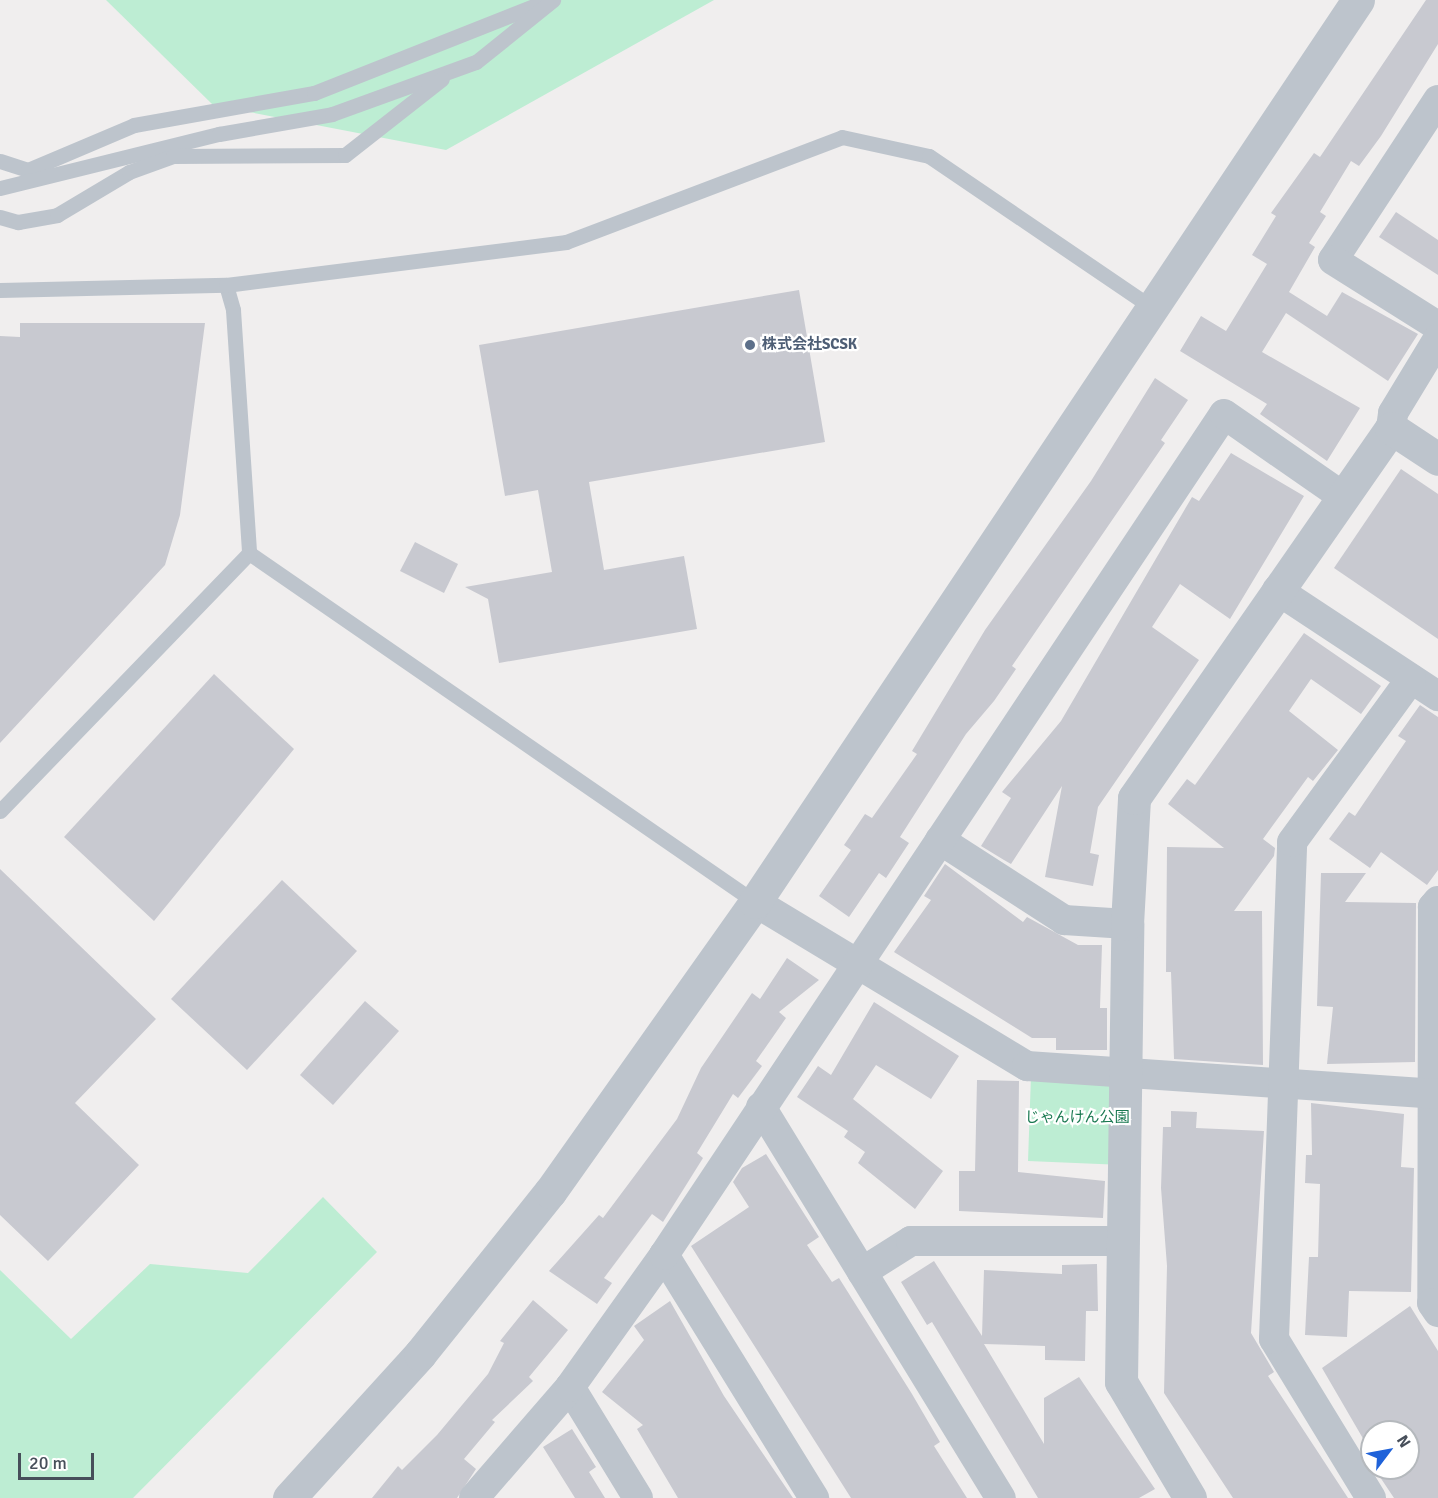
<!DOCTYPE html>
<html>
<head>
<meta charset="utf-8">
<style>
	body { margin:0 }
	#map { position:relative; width:1438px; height:1498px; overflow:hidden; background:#f0eeee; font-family:Signika,"Noto Sans JP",sans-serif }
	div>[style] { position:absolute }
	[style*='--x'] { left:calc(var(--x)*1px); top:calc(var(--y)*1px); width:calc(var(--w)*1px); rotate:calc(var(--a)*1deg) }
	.green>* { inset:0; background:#bdedd3 }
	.building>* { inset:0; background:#c8c9d0 }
	.service>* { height:15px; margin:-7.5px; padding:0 7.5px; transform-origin:7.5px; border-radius:7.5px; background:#bdc4cc }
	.minor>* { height:30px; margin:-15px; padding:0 15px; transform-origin:15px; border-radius:15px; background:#bdc4cc }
	.tertiary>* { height:33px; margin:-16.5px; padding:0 16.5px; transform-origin:16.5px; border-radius:16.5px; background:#bdc4cc }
	.dots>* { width:16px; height:16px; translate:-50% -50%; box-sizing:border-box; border:3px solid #fff; border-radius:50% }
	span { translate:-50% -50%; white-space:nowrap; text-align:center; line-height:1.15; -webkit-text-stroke:4.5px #fff; paint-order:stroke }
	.service-label { font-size:15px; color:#4e5e75; font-weight:700 }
	.left { translate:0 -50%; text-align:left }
	.park-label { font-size:15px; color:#1a7951 }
	.north { position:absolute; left:1360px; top:1420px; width:60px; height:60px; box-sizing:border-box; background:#fff; border:2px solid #b5b9bd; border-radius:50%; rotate:58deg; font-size:16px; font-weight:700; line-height:24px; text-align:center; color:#474f5a }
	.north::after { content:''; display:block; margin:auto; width:21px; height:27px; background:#1f62d9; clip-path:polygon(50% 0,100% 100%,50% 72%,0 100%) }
	.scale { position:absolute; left:18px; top:1453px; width:76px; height:27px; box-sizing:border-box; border:3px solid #474f5a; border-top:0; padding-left:8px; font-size:18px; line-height:21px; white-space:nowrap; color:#474f5a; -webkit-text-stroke:4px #fff; paint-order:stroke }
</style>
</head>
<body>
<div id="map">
	<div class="green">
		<div style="clip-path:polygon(106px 0,714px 0,446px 150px,213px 105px)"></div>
		<div style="clip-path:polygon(1124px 1072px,1123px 1165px,1028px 1161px,1031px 1076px)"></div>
		<div style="clip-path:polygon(323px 1197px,377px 1252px,133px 1498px,0 1498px,0 1270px,71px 1339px,150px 1264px,248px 1273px)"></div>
	</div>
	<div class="building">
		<div style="clip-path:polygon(1426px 0,1438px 0,1438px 44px,1381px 136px,1359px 166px,1351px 161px,1320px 212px,1326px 216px,1309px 243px,1315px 247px,1289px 292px,1327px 316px,1342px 292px,1418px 334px,1388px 381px,1286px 313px,1262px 352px,1360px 408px,1327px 461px,1260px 414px,1267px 404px,1180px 351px,1201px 316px,1226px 331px,1267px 264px,1252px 255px,1276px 216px,1271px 213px,1314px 153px,1320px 157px)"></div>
		<div style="clip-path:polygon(1396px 212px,1438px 240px,1438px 275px,1379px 237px)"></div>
		<div style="clip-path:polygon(799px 290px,825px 442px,589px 482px,604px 570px,684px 556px,697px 629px,499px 663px,488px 599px,465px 587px,552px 572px,538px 490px,505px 496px,479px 345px)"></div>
		<div style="clip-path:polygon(20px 323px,205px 323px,180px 515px,165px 565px,0 743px,0 336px,20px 337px)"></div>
		<div style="clip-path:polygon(1155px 378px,1188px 400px,1161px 440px,1165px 443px,1012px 666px,1016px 669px,994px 701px,966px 734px,900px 837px,909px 843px,886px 878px,879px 873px,849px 917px,819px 896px,851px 850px,844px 845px,865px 814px,872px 818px,917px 754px,912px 751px,985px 630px,1091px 481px)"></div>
		<div style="clip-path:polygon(1231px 453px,1304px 496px,1230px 619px,1180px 584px,1152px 627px,1199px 660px,1098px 807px,1090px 853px,1099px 855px,1093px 886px,1045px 877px,1062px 786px,1011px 864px,1004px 860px,981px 846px,1011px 798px,1002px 792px,1061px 721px,1192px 497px,1199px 501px)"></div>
		<div style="clip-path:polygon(1401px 469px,1438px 494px,1438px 639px,1334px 568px)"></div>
		<div style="clip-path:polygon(415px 542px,458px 564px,444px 593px,400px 571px)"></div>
		<div style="clip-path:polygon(1304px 633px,1381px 686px,1361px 714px,1311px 679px,1289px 711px,1338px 750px,1313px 781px,1308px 777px,1263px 839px,1275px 848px,1274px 856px,1234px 911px,1262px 911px,1263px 1065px,1174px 1059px,1171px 972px,1166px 972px,1167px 847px,1224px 848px,1168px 804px,1187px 779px,1195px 785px)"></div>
		<div style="clip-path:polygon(214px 674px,294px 749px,154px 921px,64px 837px)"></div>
		<div style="clip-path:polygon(1420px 705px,1438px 717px,1438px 870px,1427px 885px,1381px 852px,1370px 868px,1329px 839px,1349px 812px,1355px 816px,1406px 741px,1398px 736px)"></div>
		<div style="clip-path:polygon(945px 864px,1023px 922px,1027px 917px,1078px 945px,1102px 945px,1100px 1008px,1107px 1008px,1107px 1050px,1056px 1050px,1056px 1038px,1032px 1038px,894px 952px,931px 900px,924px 896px)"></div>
		<div style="clip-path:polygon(0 869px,156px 1019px,75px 1103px,139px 1165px,48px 1261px,0 1215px)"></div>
		<div style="clip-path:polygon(1321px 873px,1366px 873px,1345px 902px,1416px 903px,1415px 1062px,1327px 1064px,1333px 1007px,1317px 1006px)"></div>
		<div style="clip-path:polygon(282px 880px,357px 951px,247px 1070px,171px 999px)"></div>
		<div style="clip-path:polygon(787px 958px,819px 980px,779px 1012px,786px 1018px,756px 1061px,762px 1066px,738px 1098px,733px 1094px,697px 1153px,703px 1158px,663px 1222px,652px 1214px,604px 1278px,612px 1283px,597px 1304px,549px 1271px,599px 1215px,603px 1218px,677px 1119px,701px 1068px,752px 993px,760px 999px)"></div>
		<div style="clip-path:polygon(365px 1001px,399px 1031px,333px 1105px,300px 1075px)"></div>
		<div style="clip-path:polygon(874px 1002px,959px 1056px,931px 1099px,876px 1065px,853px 1099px,943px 1171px,915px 1209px,858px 1163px,865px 1152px,844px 1137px,848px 1131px,797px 1097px,818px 1066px,831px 1075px)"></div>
		<div style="clip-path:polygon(977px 1080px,1019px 1081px,1018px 1172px,1105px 1181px,1103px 1218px,959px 1211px,959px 1171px,975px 1171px)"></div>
		<div style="clip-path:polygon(1311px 1103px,1404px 1114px,1401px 1167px,1414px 1168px,1411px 1292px,1349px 1291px,1347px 1337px,1305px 1335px,1309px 1257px,1318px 1257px,1320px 1184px,1305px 1183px,1306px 1155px,1312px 1155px)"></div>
		<div style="clip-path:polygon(1171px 1111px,1197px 1112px,1196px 1128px,1264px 1131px,1251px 1333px,1274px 1372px,1268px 1376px,1348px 1498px,1233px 1498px,1164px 1393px,1167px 1266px,1161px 1188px,1163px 1127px,1171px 1127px)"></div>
		<div style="clip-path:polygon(766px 1154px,819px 1237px,807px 1245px,832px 1282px,839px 1278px,912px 1394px,940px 1442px,934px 1446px,967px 1498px,851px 1498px,691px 1246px,749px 1207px,733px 1182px,742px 1168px)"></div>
		<div style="clip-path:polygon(934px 1261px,982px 1336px,984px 1270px,1062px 1274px,1062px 1265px,1097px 1264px,1098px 1311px,1086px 1311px,1085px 1361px,1045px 1360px,1045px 1346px,984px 1344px,1044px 1444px,1044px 1398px,1079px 1377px,1155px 1489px,1139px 1498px,1038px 1498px,932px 1322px,927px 1325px,901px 1282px)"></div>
		<div style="clip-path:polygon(533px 1300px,568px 1330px,529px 1377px,533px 1381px,492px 1420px,495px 1422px,464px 1459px,476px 1469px,457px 1498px,372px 1498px,398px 1466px,402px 1470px,437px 1435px,488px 1374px,504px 1343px,500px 1341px)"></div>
		<div style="clip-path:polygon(670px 1301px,724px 1396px,793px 1498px,678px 1498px,637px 1429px,643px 1425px,602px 1392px,644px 1340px,634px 1326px)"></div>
		<div style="clip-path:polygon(1410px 1306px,1438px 1351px,1438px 1498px,1394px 1498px,1374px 1468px,1408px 1468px,1408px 1432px,1372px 1432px,1372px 1454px,1322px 1368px)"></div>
		<div style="clip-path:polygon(572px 1429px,596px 1467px,589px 1472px,605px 1498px,575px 1498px,543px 1447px)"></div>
	</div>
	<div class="service">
		<div style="--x:0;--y:161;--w:29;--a:18"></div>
		<div style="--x:28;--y:170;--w:115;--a:-23"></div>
		<div style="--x:134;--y:125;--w:183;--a:-10.1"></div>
		<div style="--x:314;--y:93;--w:242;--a:-21.6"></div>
		<div style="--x:0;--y:188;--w:226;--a:-13.9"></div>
		<div style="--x:219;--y:134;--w:115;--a:-10"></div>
		<div style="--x:332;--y:114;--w:153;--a:-19.9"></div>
		<div style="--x:476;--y:62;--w:99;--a:-38.8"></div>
		<div style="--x:0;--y:217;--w:19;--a:16"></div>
		<div style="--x:18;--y:222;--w:40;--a:-10"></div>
		<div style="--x:57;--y:215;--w:84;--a:-30.8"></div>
		<div style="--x:129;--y:172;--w:47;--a:-20"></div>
		<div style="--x:173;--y:156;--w:172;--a:-0.3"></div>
		<div style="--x:345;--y:155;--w:123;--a:-38.1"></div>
		<div style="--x:226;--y:285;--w:26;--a:74"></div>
		<div style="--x:233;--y:310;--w:244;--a:86.2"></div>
		<div style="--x:249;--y:553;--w:615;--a:34.59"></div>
		<div style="--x:0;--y:290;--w:226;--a:-1.3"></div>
		<div style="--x:226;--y:285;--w:343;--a:-7.2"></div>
		<div style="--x:566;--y:242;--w:295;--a:-20.8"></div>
		<div style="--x:842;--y:137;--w:89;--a:12.3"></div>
		<div style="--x:929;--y:156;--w:268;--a:34.2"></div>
		<div style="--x:0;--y:811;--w:359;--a:-46"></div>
	</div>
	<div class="minor">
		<div style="--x:1438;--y:100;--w:191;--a:123.3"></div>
		<div style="--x:1333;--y:260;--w:124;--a:32.2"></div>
		<div style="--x:1391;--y:428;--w:15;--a:-82"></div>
		<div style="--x:1393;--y:413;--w:87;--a:-58.7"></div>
		<div style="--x:1277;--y:590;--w:193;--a:33.4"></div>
		<div style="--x:940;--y:840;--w:148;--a:32.8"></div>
		<div style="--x:1064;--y:920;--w:63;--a:3.6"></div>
		<div style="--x:1438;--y:901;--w:8;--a:130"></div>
		<div style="--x:1433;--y:907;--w:396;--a:90.1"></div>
		<div style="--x:1432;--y:1303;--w:11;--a:56"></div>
		<div style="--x:755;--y:902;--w:318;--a:31.1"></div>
		<div style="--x:1027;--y:1066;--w:412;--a:3.9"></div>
		<div style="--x:761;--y:1107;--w:459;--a:58.5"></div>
		<div style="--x:664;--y:1255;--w:286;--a:58.3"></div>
		<div style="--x:862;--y:1272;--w:58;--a:-32.3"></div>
		<div style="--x:911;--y:1241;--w:212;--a:0"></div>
		<div style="--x:570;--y:1387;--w:130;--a:58.5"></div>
		<div style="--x:474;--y:1498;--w:147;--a:-49.1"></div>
		<div style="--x:570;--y:1387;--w:162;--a:-54.5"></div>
		<div style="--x:664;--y:1255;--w:1010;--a:-56.34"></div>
		<div style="--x:1224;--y:414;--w:144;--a:34.8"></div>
		<div style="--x:1371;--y:1498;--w:186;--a:-121.4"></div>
		<div style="--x:1274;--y:1339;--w:497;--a:-87.9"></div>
		<div style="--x:1292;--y:842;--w:202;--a:-53.9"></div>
	</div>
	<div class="tertiary">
		<div style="--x:289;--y:1498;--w:195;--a:-47.7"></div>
		<div style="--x:420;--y:1354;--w:208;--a:-51.3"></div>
		<div style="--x:550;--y:1192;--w:355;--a:-54.7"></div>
		<div style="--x:755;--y:902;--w:1085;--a:-56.24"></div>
		<div style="--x:1190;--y:1498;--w:135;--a:-120.7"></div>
		<div style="--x:1121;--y:1382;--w:458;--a:-89.2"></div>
		<div style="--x:1127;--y:924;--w:126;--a:-86.8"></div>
		<div style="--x:1134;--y:798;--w:450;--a:-55.2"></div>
		<div style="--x:1391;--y:428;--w:56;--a:33.4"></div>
	</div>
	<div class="dots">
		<div style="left:750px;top:345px;background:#5c6f8a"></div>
	</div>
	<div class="service-label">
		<span class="left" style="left:762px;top:345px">株式会社SCSK</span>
	</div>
	<div class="park-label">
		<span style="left:1077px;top:1118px">じゃんけん公園</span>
	</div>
	<div class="north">N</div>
	<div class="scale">20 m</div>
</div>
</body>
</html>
